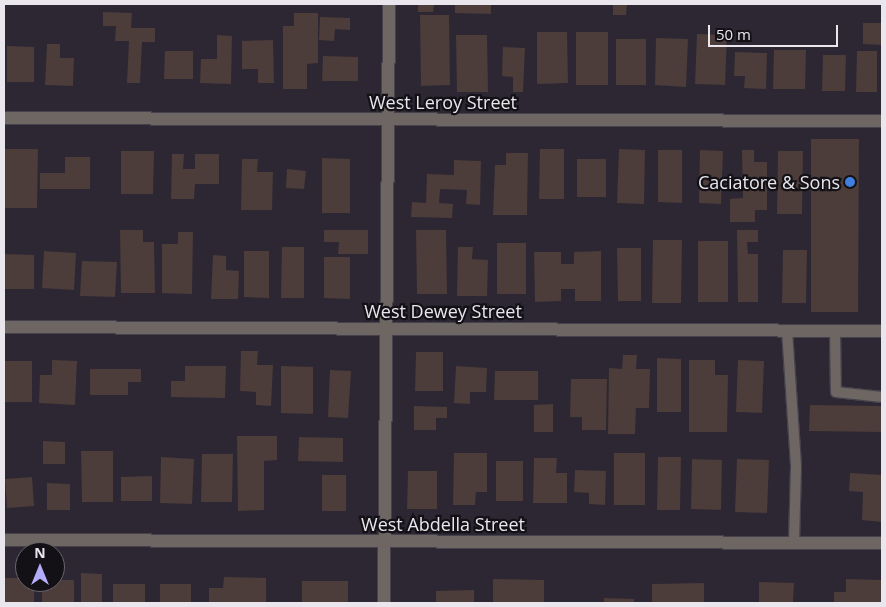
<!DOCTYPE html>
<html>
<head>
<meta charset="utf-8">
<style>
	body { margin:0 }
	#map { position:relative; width:886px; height:607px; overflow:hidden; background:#2c2733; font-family:"Open Sans",sans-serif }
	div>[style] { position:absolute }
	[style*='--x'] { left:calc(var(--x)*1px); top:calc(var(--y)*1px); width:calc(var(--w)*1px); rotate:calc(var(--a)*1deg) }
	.building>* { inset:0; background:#4c3c3a }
	.roads { filter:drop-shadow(1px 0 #46424d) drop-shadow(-1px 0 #46424d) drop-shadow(0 1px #46424d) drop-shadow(0 -1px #46424d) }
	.lane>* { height:10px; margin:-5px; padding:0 5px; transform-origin:5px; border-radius:5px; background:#6d6662 }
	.street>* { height:12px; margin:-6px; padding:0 6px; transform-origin:6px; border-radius:6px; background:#6d6662 }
	.dots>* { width:14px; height:14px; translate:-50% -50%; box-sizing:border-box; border:2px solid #131116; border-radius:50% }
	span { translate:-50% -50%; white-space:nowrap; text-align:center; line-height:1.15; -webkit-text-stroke:4.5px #131116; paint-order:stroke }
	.street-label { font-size:18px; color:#e9e6ee }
	.poi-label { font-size:18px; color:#e9e6ee }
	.right { translate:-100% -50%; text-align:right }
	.frame { position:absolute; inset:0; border:5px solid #e9e6ee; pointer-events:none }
	.north { position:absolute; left:15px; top:542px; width:50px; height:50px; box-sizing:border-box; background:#131116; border:1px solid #69666c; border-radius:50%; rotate:0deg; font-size:14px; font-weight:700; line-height:20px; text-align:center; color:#e9e6ee }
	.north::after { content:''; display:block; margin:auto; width:18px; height:22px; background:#b3adf9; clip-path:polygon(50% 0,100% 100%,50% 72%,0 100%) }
	.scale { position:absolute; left:708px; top:25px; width:130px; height:22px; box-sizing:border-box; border:2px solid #e9e6ee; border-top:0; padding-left:6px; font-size:15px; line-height:18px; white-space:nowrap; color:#e9e6ee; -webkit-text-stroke:4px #131116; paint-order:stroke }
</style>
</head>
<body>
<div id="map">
	<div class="building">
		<div style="clip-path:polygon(418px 4px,434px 4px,433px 12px,418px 12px)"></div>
		<div style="clip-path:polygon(455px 4px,491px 4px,491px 14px,455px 13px)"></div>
		<div style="clip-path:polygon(613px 4px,627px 4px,626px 15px,613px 15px)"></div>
		<div style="clip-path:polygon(103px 12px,132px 13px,131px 28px,155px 28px,155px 42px,142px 42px,140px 83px,127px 83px,129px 41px,115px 41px,116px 26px,103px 26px)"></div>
		<div style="clip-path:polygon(294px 13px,318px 13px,318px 63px,307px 64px,307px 89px,283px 89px,283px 26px,294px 26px)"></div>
		<div style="clip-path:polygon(420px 15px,449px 15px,450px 85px,421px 86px)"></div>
		<div style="clip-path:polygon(320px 17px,350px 18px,350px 30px,335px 29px,334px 41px,319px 40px)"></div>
		<div style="clip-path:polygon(863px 23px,882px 23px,882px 45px,863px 44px)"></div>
		<div style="clip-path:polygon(537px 32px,567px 32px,568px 83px,537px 84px)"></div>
		<div style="clip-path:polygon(576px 32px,608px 32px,608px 85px,576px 85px)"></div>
		<div style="clip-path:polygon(697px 34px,727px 35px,725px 85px,695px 84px)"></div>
		<div style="clip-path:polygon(217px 35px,232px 36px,231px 84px,200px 83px,201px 59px,217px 59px)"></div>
		<div style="clip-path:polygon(456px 35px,487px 35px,488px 92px,457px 92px)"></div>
		<div style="clip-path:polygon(656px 38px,688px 39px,686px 87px,655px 85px)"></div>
		<div style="clip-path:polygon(616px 39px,646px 39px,646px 85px,616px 85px)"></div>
		<div style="clip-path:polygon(273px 40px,274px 83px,258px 83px,258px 69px,242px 69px,242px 41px)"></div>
		<div style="clip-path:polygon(47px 44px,60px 44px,60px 58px,74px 58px,73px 86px,45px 85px)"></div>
		<div style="clip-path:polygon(7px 46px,34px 47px,34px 82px,7px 82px)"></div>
		<div style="clip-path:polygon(503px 47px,525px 48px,523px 92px,513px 92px,513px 77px,502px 76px)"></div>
		<div style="clip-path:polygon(774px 50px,806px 50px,805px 89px,773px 89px)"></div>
		<div style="clip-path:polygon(165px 51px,193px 51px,193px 79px,164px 79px)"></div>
		<div style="clip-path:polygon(857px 51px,877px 51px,877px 92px,856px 92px)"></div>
		<div style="clip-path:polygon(735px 52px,767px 53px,766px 89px,744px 88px,745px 76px,734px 76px)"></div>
		<div style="clip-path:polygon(823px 55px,846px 55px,845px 91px,822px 91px)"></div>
		<div style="clip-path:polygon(323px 56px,358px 57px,358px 81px,322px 81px)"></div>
		<div style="clip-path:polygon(811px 139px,859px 139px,858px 312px,811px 312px)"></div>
		<div style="clip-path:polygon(4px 149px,38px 149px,37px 208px,4px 208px)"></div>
		<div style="clip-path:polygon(540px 149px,564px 149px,564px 199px,539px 199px)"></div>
		<div style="clip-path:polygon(619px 149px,645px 150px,644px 204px,617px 203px)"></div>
		<div style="clip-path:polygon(658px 150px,682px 150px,682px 203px,658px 202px)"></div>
		<div style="clip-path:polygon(700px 150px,723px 151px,721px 204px,699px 203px)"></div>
		<div style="clip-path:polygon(742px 150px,754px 150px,754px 162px,767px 162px,767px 210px,755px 210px,755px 222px,730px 222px,730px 199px,743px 198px)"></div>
		<div style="clip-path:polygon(121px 151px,154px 151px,153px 194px,121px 194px)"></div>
		<div style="clip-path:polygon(778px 151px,803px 151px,802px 214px,777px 214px)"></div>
		<div style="clip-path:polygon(506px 153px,528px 153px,527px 215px,493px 215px,495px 165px,506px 165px)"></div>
		<div style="clip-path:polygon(172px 154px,184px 154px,183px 169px,195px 169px,195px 154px,219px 154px,219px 184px,195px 184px,194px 199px,171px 199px)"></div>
		<div style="clip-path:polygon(65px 157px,90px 157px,90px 189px,40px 189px,40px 173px,65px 173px)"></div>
		<div style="clip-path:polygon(322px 158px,350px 159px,350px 213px,322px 213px)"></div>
		<div style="clip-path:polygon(242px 159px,258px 159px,257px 172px,273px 172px,272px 210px,241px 210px)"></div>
		<div style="clip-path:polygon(577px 159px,606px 159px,606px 197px,577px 197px)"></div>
		<div style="clip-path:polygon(454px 160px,481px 161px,480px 205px,466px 204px,467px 190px,440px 189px,439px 203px,453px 204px,452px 218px,411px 217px,412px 202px,426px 203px,427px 174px,454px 175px)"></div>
		<div style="clip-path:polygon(287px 169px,306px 171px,304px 189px,286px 188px)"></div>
		<div style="clip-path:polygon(120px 230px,143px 230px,143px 242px,154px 242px,155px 293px,121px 293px)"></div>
		<div style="clip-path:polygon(324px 230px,368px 230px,368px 254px,338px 254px,339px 242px,324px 242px)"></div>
		<div style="clip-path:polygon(416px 230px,446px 230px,447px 294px,417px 294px)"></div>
		<div style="clip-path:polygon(737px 230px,758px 230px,758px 242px,747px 242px,748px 254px,758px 254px,758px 302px,738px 302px)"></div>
		<div style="clip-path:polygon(178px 232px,193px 232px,192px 294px,162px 293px,162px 244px,178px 244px)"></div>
		<div style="clip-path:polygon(653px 240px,682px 240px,681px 303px,652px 303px)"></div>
		<div style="clip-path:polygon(698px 241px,728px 241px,728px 302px,698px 302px)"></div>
		<div style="clip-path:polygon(497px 243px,526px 243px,526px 294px,497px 294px)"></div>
		<div style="clip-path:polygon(282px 247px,304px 247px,304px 298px,281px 298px)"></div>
		<div style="clip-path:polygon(458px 247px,473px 247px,472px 259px,488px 260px,487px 296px,457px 296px)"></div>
		<div style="clip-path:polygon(617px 248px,641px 248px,641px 301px,618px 301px)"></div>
		<div style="clip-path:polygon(783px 250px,807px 250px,806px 303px,782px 303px)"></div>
		<div style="clip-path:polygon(44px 251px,76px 253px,74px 290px,42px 288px)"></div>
		<div style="clip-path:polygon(244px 251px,269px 251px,269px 298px,244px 297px)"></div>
		<div style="clip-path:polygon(601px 251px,601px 301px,575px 301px,575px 289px,561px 289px,561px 301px,535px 302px,534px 252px,561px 252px,561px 264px,574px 264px,574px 252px)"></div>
		<div style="clip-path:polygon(4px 254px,34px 255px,34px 289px,4px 289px)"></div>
		<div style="clip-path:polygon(213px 255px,226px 256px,226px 270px,239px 271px,238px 299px,211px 299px)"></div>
		<div style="clip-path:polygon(324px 257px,350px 257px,350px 299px,324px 298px)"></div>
		<div style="clip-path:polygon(82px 261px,117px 262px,115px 297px,80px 296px)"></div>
		<div style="clip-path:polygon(241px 351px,258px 351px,257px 365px,273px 365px,271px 406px,256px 405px,256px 392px,240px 391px)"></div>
		<div style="clip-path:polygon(416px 352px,443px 352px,443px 391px,415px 391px)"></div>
		<div style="clip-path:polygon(623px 355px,637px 355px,636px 369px,650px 369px,649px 408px,636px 408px,635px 434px,608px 434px,609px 368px,622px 369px)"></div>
		<div style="clip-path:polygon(657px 358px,681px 359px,681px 412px,657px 412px)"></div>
		<div style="clip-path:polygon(52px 360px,77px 361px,75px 405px,39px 403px,40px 375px,52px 375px)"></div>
		<div style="clip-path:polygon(689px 360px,715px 360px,715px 375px,728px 375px,727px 432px,689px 432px)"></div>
		<div style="clip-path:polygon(738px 360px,764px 361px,762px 413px,736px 412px)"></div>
		<div style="clip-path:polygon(5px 361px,32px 361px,32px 402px,5px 402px)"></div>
		<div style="clip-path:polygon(185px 366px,226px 366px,225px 398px,171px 397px,171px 381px,185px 381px)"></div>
		<div style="clip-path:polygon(281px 366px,313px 367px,313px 414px,281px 413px)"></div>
		<div style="clip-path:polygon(456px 366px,487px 368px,486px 392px,470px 392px,470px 404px,454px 403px)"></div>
		<div style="clip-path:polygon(90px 369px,141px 369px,141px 382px,128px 382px,128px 395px,90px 395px)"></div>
		<div style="clip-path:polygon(330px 370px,351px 371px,348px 418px,328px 417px)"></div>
		<div style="clip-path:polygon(495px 371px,538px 371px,538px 400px,494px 400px)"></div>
		<div style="clip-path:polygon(571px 379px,607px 379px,606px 430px,582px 430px,582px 417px,570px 417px)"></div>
		<div style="clip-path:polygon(553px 404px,553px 432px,534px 432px,534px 405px)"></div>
		<div style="clip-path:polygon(810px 405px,882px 406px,882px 432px,809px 431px)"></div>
		<div style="clip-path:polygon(414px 406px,447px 407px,447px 418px,436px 418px,436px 430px,414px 430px)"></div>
		<div style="clip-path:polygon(237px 436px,277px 436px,277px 460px,264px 461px,264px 510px,238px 511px)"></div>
		<div style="clip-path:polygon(299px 437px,343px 438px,343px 462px,298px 461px)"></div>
		<div style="clip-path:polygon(43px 441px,65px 442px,65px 464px,43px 464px)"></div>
		<div style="clip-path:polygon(81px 451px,113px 451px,113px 502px,82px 502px)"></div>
		<div style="clip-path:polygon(454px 453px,487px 453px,487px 492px,476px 492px,475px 505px,453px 505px)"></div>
		<div style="clip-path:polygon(614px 453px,645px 453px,645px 505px,614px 505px)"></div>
		<div style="clip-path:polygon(202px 454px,233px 454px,232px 502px,201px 502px)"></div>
		<div style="clip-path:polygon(161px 457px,194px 459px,192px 504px,160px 503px)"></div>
		<div style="clip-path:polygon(658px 457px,681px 457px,680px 510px,657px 510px)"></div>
		<div style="clip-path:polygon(534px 458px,557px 458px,556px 473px,567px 473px,567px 503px,533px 503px)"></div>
		<div style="clip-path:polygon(692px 459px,722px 460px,721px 510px,691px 509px)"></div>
		<div style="clip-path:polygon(737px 459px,769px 460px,767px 513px,735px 512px)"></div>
		<div style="clip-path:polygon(496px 461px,523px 461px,523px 501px,496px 501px)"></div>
		<div style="clip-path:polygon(575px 470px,606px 471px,605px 505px,589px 504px,589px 493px,574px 492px)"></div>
		<div style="clip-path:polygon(408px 471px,437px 471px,437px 509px,407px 509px)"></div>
		<div style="clip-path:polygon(850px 473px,882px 475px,882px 522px,862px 520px,863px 492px,849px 491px)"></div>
		<div style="clip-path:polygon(322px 475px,346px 475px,346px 511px,322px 511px)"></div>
		<div style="clip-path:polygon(152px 476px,152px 501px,121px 501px,121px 477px)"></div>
		<div style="clip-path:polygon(32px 477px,34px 506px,7px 508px,5px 479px)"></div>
		<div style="clip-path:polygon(47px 483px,70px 484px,70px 510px,47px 510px)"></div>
		<div style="clip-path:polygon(81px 573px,102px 574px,102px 603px,81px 603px)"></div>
		<div style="clip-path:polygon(224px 577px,266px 578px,266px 603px,209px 603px,209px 588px,223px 588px)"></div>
		<div style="clip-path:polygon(4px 578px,25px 578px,25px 582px,34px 582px,34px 603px,4px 603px)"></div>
		<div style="clip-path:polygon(493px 579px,544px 580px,544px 603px,493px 603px)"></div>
		<div style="clip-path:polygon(846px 579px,881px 580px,881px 603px,834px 603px,834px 592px,846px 592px)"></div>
		<div style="clip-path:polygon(55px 580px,74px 580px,74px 603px,42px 603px,42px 582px)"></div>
		<div style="clip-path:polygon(302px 581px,348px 581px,348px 603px,302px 603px)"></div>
		<div style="clip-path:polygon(759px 582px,794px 583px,793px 603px,759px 603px)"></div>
		<div style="clip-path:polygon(704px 583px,704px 603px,652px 603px,652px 584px)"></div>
		<div style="clip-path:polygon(113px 584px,145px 584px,145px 603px,113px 603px)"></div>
		<div style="clip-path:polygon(160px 584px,191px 584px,191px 603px,160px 603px)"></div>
		<div style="clip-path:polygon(474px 590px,474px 603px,436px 603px,436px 591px)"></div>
		<div style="clip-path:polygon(604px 598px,634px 599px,634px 603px,604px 603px)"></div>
	</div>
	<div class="roads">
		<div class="lane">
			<div style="--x:787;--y:330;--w:137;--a:86.2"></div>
			<div style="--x:796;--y:467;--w:75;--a:91.5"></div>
			<div style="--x:835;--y:331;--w:61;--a:89.1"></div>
			<div style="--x:836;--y:392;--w:46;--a:6.2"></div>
		</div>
		<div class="street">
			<div style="--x:4;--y:118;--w:878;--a:0.2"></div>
			<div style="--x:4;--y:327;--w:878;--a:0.26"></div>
			<div style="--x:4;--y:540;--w:878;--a:0.2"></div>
			<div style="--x:384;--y:603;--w:599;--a:-89.52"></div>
		</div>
	</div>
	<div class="dots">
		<div style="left:850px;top:182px;background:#3f7fe0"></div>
	</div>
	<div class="street-label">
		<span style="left:443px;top:102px">West Leroy Street</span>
		<span style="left:443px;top:311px">West Dewey Street</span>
		<span style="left:443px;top:524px">West Abdella Street</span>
	</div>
	<div class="poi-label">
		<span class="right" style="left:840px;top:182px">Caciatore &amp; Sons</span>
	</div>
	<div class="frame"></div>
	<div class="north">N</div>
	<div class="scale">50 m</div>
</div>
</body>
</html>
